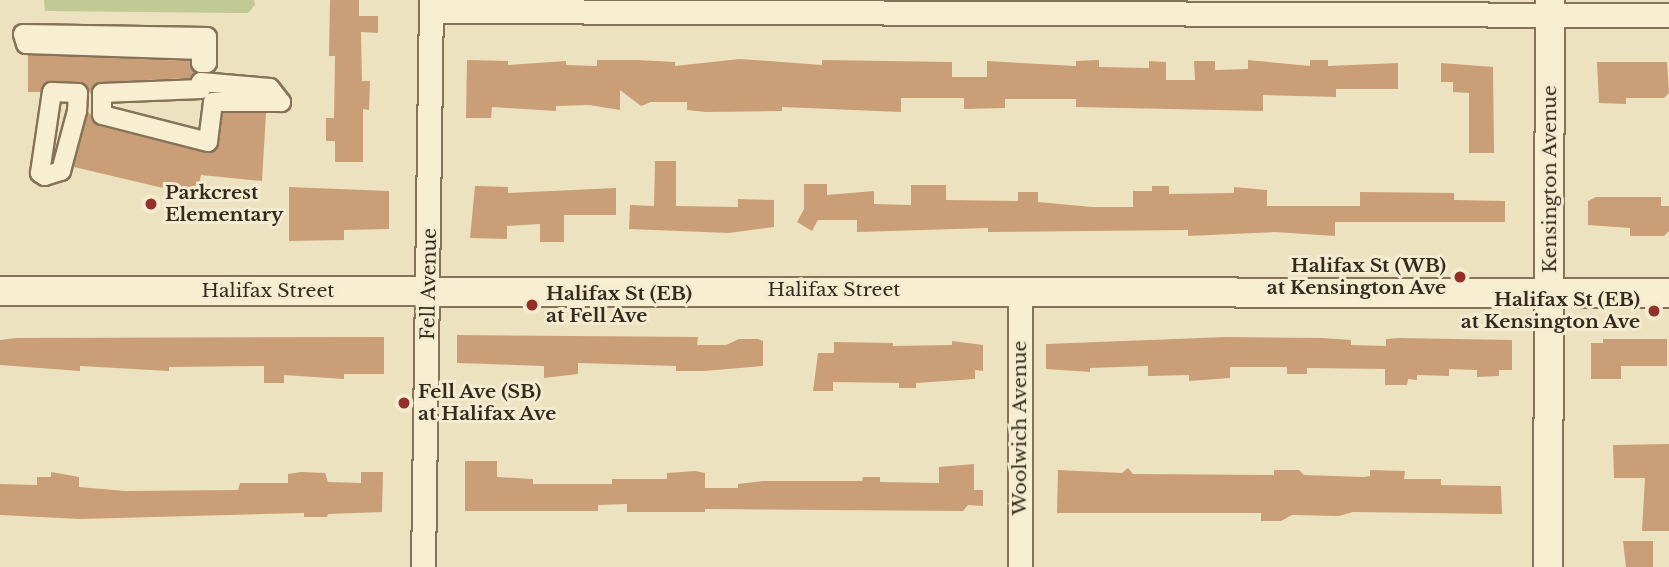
<!DOCTYPE html>
<html>
<head>
<meta charset="utf-8">
<style>
	body { margin:0 }
	#map { position:relative; width:1669px; height:567px; overflow:hidden; background:#ede2c0; font-family:"Libre Baskerville",serif }
	div>[style] { position:absolute }
	[style*='--x'] { left:calc(var(--x)*1px); top:calc(var(--y)*1px); width:calc(var(--w)*1px); rotate:calc(var(--a)*1deg) }
	.green>* { inset:0; background:#c1ca95 }
	.building>* { inset:0; background:#ca9f77 }
	.roads { filter:drop-shadow(2px 0 #857359) drop-shadow(-2px 0 #857359) drop-shadow(0 2px #857359) drop-shadow(0 -2px #857359) }
	.pedestrian>* { height:18px; margin:-9px; padding:0 9px; transform-origin:9px; border-radius:9px; background:#f8efd3 }
	.minor>* { height:23px; margin:-11.5px; padding:0 11.5px; transform-origin:11.5px; border-radius:11.5px; background:#f8efd3 }
	.tertiary>* { height:28px; margin:-14px; padding:0 14px; transform-origin:14px; border-radius:14px; background:#f8efd3 }
	.dots>* { width:19px; height:19px; translate:-50% -50%; box-sizing:border-box; border:4px solid #f4ecd0; border-radius:50% }
	span { translate:-50% -50%; white-space:nowrap; text-align:center; line-height:1.15; -webkit-text-stroke:6px #f4ecd0; paint-order:stroke }
	.street-label { font-size:19px; color:#352a1d }
	.poi-label { font-size:19px; color:#352a1d; font-weight:700 }
	.left { translate:0 -50%; text-align:left }
	.right { translate:-100% -50%; text-align:right }
</style>
</head>
<body>
<div id="map">
	<div class="green">
		<div style="clip-path:polygon(44px 0,254px 0,255px 5px,248px 13px,238px 13px,45px 11px)"></div>
	</div>
	<div class="building">
		<div style="clip-path:polygon(330px 0,359px 0,359px 16px,378px 16px,378px 33px,361px 32px,362px 81px,370px 81px,369px 110px,363px 109px,363px 162px,335px 162px,335px 141px,326px 141px,326px 118px,334px 118px,335px 56px,329px 56px)"></div>
		<div style="clip-path:polygon(28px 55px,190px 61px,195px 73px,191px 78px,101px 82px,91px 94px,83px 83px,52px 81px,41px 92px,28px 92px)"></div>
		<div style="clip-path:polygon(740px 59px,822px 65px,822px 60px,952px 62px,952px 77px,987px 77px,987px 61px,1076px 66px,1076px 61px,1099px 60px,1099px 67px,1149px 68px,1149px 61px,1166px 62px,1166px 80px,1195px 80px,1194px 61px,1215px 61px,1215px 70px,1248px 69px,1248px 60px,1310px 66px,1310px 60px,1328px 60px,1328px 66px,1398px 63px,1398px 89px,1336px 89px,1336px 97px,1263px 95px,1263px 111px,1076px 107px,1076px 99px,1005px 99px,1005px 108px,964px 109px,964px 98px,901px 98px,901px 112px,782px 107px,782px 111px,706px 112px,687px 110px,687px 102px,651px 102px,641px 106px,620px 90px,620px 110px,589px 105px,556px 106px,556px 111px,492px 107px,491px 118px,466px 118px,467px 60px,508px 61px,508px 65px,566px 61px,566px 65px,597px 66px,597px 60px,637px 60px,675px 62px,675px 66px)"></div>
		<div style="clip-path:polygon(1597px 62px,1667px 62px,1669px 93px,1664px 98px,1626px 98px,1626px 104px,1599px 103px)"></div>
		<div style="clip-path:polygon(1441px 63px,1493px 67px,1494px 153px,1469px 153px,1469px 93px,1453px 92px,1453px 82px,1441px 82px)"></div>
		<div style="clip-path:polygon(88px 111px,99px 126px,206px 153px,219px 144px,223px 113px,266px 113px,262px 181px,201px 175px,197px 196px,74px 167px)"></div>
		<div style="clip-path:polygon(655px 161px,676px 161px,676px 206px,738px 207px,738px 199px,774px 200px,774px 227px,729px 233px,629px 229px,630px 205px,654px 206px)"></div>
		<div style="clip-path:polygon(804px 184px,827px 184px,827px 195px,874px 191px,874px 204px,911px 205px,911px 185px,946px 185px,946px 200px,1018px 201px,1018px 192px,1038px 192px,1038px 202px,1092px 207px,1133px 207px,1133px 191px,1152px 191px,1152px 186px,1169px 186px,1169px 194px,1234px 193px,1234px 187px,1267px 190px,1267px 206px,1360px 206px,1360px 192px,1454px 193px,1454px 200px,1505px 201px,1505px 222px,1335px 222px,1335px 236px,1275px 232px,1188px 236px,1188px 230px,988px 232px,988px 228px,857px 232px,857px 220px,818px 220px,812px 231px,797px 222px,804px 209px)"></div>
		<div style="clip-path:polygon(475px 186px,508px 187px,508px 193px,616px 188px,616px 215px,564px 215px,564px 242px,540px 242px,540px 224px,507px 226px,507px 239px,470px 238px)"></div>
		<div style="clip-path:polygon(289px 187px,389px 191px,389px 229px,344px 230px,344px 240px,289px 241px)"></div>
		<div style="clip-path:polygon(1596px 197px,1661px 197px,1661px 206px,1669px 206px,1669px 231px,1664px 236px,1630px 236px,1630px 228px,1588px 225px,1588px 201px)"></div>
		<div style="clip-path:polygon(457px 335px,698px 337px,697px 345px,726px 345px,739px 339px,758px 339px,763px 341px,763px 366px,704px 371px,676px 371px,676px 366px,578px 363px,578px 374px,544px 378px,544px 366px,457px 363px)"></div>
		<div style="clip-path:polygon(384px 337px,384px 374px,344px 374px,344px 379px,284px 375px,284px 383px,264px 383px,264px 366px,169px 367px,169px 371px,80px 366px,80px 371px,0 365px,0 340px,17px 338px)"></div>
		<div style="clip-path:polygon(1226px 337px,1322px 338px,1351px 340px,1351px 345px,1386px 346px,1386px 339px,1400px 338px,1512px 340px,1512px 370px,1499px 370px,1499px 376px,1477px 377px,1477px 370px,1449px 369px,1449px 376px,1417px 375px,1417px 380px,1408px 379px,1407px 385px,1385px 385px,1385px 369px,1307px 368px,1307px 374px,1287px 374px,1287px 367px,1230px 367px,1230px 378px,1189px 381px,1189px 375px,1148px 376px,1148px 366px,1090px 368px,1090px 372px,1046px 369px,1046px 344px)"></div>
		<div style="clip-path:polygon(1603px 339px,1667px 339px,1667px 366px,1621px 366px,1621px 379px,1591px 379px,1591px 343px,1603px 343px)"></div>
		<div style="clip-path:polygon(952px 341px,983px 345px,983px 371px,975px 370px,975px 379px,916px 383px,916px 388px,899px 388px,899px 383px,833px 382px,833px 391px,813px 391px,818px 353px,834px 353px,834px 342px,893px 343px,893px 346px,952px 345px)"></div>
		<div style="clip-path:polygon(1669px 444px,1669px 531px,1642px 531px,1645px 478px,1614px 478px,1613px 445px)"></div>
		<div style="clip-path:polygon(465px 461px,497px 461px,497px 477px,533px 479px,533px 484px,612px 484px,612px 479px,667px 479px,667px 473px,695px 471px,705px 473px,705px 488px,738px 488px,738px 484px,763px 481px,862px 481px,863px 477px,880px 477px,880px 482px,939px 483px,939px 467px,974px 464px,974px 490px,983px 490px,983px 506px,968px 505px,963px 511px,705px 509px,705px 512px,627px 512px,627px 504px,598px 505px,598px 511px,465px 511px)"></div>
		<div style="clip-path:polygon(1128px 468px,1133px 474px,1274px 475px,1274px 470px,1299px 470px,1304px 475px,1364px 477px,1370px 476px,1370px 470px,1405px 471px,1404px 479px,1441px 479px,1441px 485px,1501px 486px,1502px 514px,1353px 512px,1339px 516px,1292px 515px,1281px 521px,1261px 521px,1261px 513px,1057px 513px,1058px 470px,1122px 473px)"></div>
		<div style="clip-path:polygon(51px 472px,79px 477px,79px 487px,125px 491px,238px 490px,240px 483px,288px 483px,288px 474px,301px 472px,325px 473px,328px 482px,361px 483px,361px 472px,383px 472px,382px 512px,328px 514px,327px 517px,304px 517px,304px 513px,80px 519px,0 515px,0 484px,37px 485px,37px 477px,51px 477px)"></div>
		<div style="clip-path:polygon(1623px 541px,1653px 541px,1653px 567px,1626px 567px)"></div>
	</div>
	<div class="roads">
		<div class="pedestrian">
			<div style="--x:23;--y:34;--w:184;--a:0.9"></div>
			<div style="--x:207;--y:37;--w:26;--a:90"></div>
			<div style="--x:207;--y:63;--w:6;--a:180"></div>
			<div style="--x:201;--y:63;--w:13;--a:-90"></div>
			<div style="--x:201;--y:50;--w:175;--a:-178"></div>
			<div style="--x:26;--y:44;--w:10;--a:-107"></div>
			<div style="--x:201;--y:82;--w:69;--a:5"></div>
			<div style="--x:270;--y:88;--w:18;--a:52"></div>
			<div style="--x:281;--y:102;--w:68;--a:180"></div>
			<div style="--x:213;--y:102;--w:40;--a:97.1"></div>
			<div style="--x:208;--y:142;--w:109;--a:-165.7"></div>
			<div style="--x:102;--y:115;--w:22;--a:-90"></div>
			<div style="--x:102;--y:93;--w:99;--a:-2.3"></div>
			<div style="--x:201;--y:89;--w:7;--a:-90"></div>
			<div style="--x:52;--y:92;--w:26;--a:2"></div>
			<div style="--x:78;--y:93;--w:18;--a:93"></div>
			<div style="--x:77;--y:111;--w:62;--a:104.9"></div>
			<div style="--x:61;--y:171;--w:17;--a:163"></div>
			<div style="--x:45;--y:176;--w:6;--a:-149"></div>
			<div style="--x:40;--y:173;--w:82;--a:-81.6"></div>
		</div>
		<div class="minor">
			<div style="--x:431;--y:11;--w:1238;--a:0.19"></div>
			<div style="--x:423;--y:567;--w:567;--a:-89.19"></div>
			<div style="--x:1020;--y:567;--w:277;--a:-90"></div>
		</div>
		<div class="tertiary">
			<div style="--x:0;--y:291;--w:1669;--a:0.07"></div>
			<div style="--x:1548;--y:567;--w:567;--a:-89.8"></div>
		</div>
	</div>
	<div class="dots">
		<div style="left:151px;top:204px;background:#93302a"></div>
		<div style="left:1460px;top:277px;background:#93302a"></div>
		<div style="left:532px;top:305px;background:#93302a"></div>
		<div style="left:1654px;top:311px;background:#93302a"></div>
		<div style="left:404px;top:403px;background:#93302a"></div>
	</div>
	<div class="street-label">
		<span style="left:1550px;top:179px;rotate:-90deg">Kensington Avenue</span>
		<span style="left:429px;top:284px;rotate:-89deg">Fell Avenue</span>
		<span style="left:834px;top:290px">Halifax Street</span>
		<span style="left:268px;top:291px">Halifax Street</span>
		<span style="left:1020px;top:428px;rotate:-90deg">Woolwich Avenue</span>
	</div>
	<div class="poi-label">
		<span class="left" style="left:165px;top:204px">Parkcrest<br>Elementary</span>
		<span class="right" style="left:1446px;top:277px">Halifax St (WB)<br>at Kensington Ave</span>
		<span class="left" style="left:546px;top:305px">Halifax St (EB)<br>at Fell Ave</span>
		<span class="right" style="left:1640px;top:311px">Halifax St (EB)<br>at Kensington Ave</span>
		<span class="left" style="left:418px;top:403px">Fell Ave (SB)<br>at Halifax Ave</span>
	</div>
</div>
</body>
</html>
